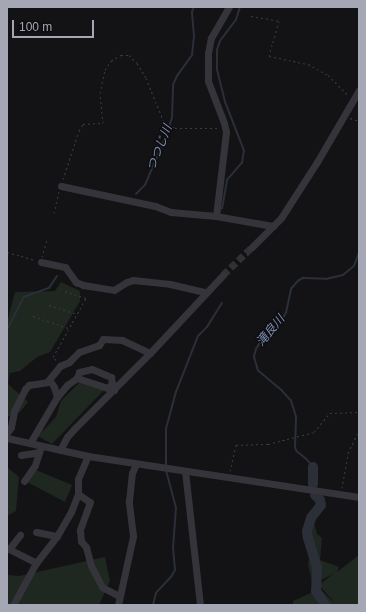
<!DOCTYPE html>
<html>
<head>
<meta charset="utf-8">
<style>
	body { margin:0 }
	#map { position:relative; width:366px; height:612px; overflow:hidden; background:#131315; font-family:Helvetica,"Noto Sans JP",sans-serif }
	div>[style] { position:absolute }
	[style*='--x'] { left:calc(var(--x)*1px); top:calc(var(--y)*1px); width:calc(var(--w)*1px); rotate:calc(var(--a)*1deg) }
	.green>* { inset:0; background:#1f2721 }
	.stream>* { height:1.5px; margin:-0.75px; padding:0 0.75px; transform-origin:0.75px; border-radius:0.75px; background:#2a2f38 }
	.river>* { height:10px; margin:-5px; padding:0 5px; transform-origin:5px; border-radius:5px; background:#2a2f38 }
	.minor-tunnel>* { height:7px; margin-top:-3.5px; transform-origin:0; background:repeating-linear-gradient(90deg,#303135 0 7px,transparent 0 10.5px) }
	.path>* { height:1px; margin-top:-0.5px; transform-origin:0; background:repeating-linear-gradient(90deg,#3a3b41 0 2px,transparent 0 5px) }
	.minor>* { height:7px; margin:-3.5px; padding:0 3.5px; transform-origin:3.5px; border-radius:3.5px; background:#34343a }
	span { translate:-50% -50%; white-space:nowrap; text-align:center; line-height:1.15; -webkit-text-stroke:3px #0e0e10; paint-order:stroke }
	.water-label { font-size:12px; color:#7c8eb0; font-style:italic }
	.frame { position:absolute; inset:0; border:8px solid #a5a7b5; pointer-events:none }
	.scale { position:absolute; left:12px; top:20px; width:82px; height:18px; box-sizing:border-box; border:2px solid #a5a7b5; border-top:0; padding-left:5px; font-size:12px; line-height:14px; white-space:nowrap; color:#a5a7b5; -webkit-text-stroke:3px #0e0e10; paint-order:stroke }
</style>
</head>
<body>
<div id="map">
	<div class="green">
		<div style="clip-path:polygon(61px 282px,80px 291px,80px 301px,50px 352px,37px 357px,20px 371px,10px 373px,8px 384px,28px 402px,20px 412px,7px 417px,7px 322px,15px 292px,55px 291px)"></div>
		<div style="clip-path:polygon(82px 380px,104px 390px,52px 444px,38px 436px,56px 417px,61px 401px)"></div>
		<div style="clip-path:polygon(7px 467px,19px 477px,16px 511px,7px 516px)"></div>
		<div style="clip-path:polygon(36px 470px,72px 485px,65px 502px,27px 482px)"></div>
		<div style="clip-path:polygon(314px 523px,317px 534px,322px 538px,320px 560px,339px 567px,337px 572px,359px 555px,359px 605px,293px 605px,293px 601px,320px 589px,335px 603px,319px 585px,333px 574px,321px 580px,312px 581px,308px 565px,310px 550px,308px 532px)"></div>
		<div style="clip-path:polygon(105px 557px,110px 581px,99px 605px,7px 605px,7px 575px,19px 576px)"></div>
	</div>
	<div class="stream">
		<div style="--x:136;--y:194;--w:13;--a:-45"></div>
		<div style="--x:145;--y:185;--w:56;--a:-66.7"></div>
		<div style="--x:167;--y:134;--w:17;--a:-73"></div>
		<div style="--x:172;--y:118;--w:33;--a:-88"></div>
		<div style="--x:173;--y:85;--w:10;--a:-66"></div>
		<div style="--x:177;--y:76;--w:26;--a:-54"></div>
		<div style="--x:192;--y:55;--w:19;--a:-84"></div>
		<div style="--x:194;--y:36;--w:24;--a:-95"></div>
		<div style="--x:192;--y:12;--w:5;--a:-68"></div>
		<div style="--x:222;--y:209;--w:29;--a:-80"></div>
		<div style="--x:227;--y:180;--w:23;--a:-49"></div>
		<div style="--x:242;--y:163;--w:12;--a:-81"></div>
		<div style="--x:244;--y:151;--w:53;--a:-111.2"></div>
		<div style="--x:225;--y:102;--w:34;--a:-104"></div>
		<div style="--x:217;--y:69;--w:19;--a:-90"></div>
		<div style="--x:217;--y:50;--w:9;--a:-72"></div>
		<div style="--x:220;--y:41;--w:26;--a:-53"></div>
		<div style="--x:236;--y:20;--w:14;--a:-73"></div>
		<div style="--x:7;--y:330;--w:37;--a:-63"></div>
		<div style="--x:24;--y:297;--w:27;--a:-20"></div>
		<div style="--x:49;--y:288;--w:14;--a:-56"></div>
		<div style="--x:166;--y:465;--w:36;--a:-90"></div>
		<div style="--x:166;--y:429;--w:38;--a:-75"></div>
		<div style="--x:176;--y:392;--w:60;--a:-68.6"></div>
		<div style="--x:198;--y:336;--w:13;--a:-45"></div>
		<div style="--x:207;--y:327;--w:28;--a:-58"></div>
		<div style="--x:313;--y:467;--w:9;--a:-131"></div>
		<div style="--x:307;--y:460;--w:13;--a:-141"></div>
		<div style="--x:297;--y:452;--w:4;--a:-117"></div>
		<div style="--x:295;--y:448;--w:31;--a:-88"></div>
		<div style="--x:296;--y:417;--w:17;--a:-107"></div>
		<div style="--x:291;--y:401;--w:13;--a:-132"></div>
		<div style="--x:282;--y:391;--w:31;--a:-140"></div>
		<div style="--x:258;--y:371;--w:15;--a:-106"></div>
		<div style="--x:254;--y:357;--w:8;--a:-76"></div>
		<div style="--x:256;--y:349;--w:15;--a:-58"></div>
		<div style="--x:264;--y:336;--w:19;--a:-36"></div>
		<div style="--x:279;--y:325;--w:14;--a:-60"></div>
		<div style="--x:286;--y:313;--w:25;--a:-78"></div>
		<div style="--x:291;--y:289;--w:11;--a:-49"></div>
		<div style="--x:298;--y:281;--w:6;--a:-31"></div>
		<div style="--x:303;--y:278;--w:23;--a:2"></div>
		<div style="--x:326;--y:279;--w:17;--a:-13"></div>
		<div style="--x:343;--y:275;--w:14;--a:-39"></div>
		<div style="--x:354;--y:266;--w:14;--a:-69"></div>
		<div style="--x:153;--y:605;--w:12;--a:-76"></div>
		<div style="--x:156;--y:593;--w:22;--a:-47"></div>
		<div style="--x:171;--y:577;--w:8;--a:-60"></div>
		<div style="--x:175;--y:570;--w:22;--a:-95"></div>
		<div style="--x:173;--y:548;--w:40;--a:-85.7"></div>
		<div style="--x:176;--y:508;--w:38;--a:-105"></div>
	</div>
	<div class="river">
		<div style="--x:313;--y:467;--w:17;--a:90"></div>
		<div style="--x:315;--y:495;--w:7;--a:45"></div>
		<div style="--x:320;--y:500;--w:5;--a:79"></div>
		<div style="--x:321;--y:505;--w:16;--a:128"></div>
		<div style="--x:311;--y:518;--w:14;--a:107"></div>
		<div style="--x:307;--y:531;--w:7;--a:82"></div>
		<div style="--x:308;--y:538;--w:31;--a:73"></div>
		<div style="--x:317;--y:568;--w:23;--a:92"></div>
		<div style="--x:316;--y:591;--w:17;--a:57"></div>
	</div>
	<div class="minor-tunnel">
		<div style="--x:223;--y:275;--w:40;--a:-44"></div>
	</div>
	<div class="path">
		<div style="--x:251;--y:16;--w:28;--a:10"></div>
		<div style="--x:279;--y:21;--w:36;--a:106"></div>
		<div style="--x:269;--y:56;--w:40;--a:12"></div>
		<div style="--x:308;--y:64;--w:23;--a:29"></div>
		<div style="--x:328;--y:75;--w:28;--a:45"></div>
		<div style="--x:350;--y:118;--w:9;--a:18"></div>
		<div style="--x:63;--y:179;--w:51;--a:-71.6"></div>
		<div style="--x:79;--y:131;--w:8;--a:-60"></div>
		<div style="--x:83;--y:124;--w:20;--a:-3"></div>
		<div style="--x:103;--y:123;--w:30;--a:-96"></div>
		<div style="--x:100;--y:93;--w:24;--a:-78"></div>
		<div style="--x:105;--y:70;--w:11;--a:-56"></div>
		<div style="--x:111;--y:61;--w:12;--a:-31"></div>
		<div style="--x:121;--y:55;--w:8;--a:0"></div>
		<div style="--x:129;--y:55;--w:11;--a:45"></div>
		<div style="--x:137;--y:63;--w:17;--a:59"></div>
		<div style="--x:146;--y:78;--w:48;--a:67.8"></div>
		<div style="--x:164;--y:122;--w:13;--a:29"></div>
		<div style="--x:175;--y:128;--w:44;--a:0"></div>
		<div style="--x:54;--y:213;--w:22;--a:-77"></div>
		<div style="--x:7;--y:252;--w:29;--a:16"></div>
		<div style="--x:42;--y:257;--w:18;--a:-74"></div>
		<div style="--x:49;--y:305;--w:29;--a:18"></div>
		<div style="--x:33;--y:316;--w:37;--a:19"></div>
		<div style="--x:56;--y:360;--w:4;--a:-135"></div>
		<div style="--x:53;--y:357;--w:68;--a:-60.8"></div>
		<div style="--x:86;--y:298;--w:22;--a:-162"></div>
		<div style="--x:230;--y:471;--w:27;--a:-77"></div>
		<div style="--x:236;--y:445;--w:32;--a:-2"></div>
		<div style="--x:268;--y:444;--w:48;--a:-14.6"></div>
		<div style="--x:314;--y:432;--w:25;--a:-50"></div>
		<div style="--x:330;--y:413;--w:29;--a:-2"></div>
		<div style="--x:342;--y:488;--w:36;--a:-80"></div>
		<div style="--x:348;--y:453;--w:25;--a:-64"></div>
	</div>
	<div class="minor">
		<div style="--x:61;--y:186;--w:96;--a:12"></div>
		<div style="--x:155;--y:206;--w:17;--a:21"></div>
		<div style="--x:171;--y:212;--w:45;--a:5.1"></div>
		<div style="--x:216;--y:216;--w:58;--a:10"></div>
		<div style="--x:216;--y:216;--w:85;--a:-83.2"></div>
		<div style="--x:226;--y:132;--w:9;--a:-103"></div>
		<div style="--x:224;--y:123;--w:45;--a:-110.9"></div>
		<div style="--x:208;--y:81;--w:28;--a:-90"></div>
		<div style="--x:208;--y:53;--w:15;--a:-79"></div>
		<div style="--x:211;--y:38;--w:36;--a:-60"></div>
		<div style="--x:252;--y:247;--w:41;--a:-45"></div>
		<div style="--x:281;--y:218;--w:67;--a:-57.3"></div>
		<div style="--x:317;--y:162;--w:83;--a:-59.7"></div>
		<div style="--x:41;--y:262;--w:25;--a:12"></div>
		<div style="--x:65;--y:267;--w:19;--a:54"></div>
		<div style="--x:76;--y:282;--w:8;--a:23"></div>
		<div style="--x:83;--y:285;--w:31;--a:9"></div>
		<div style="--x:114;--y:290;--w:15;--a:-32"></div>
		<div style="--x:127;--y:282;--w:6;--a:-18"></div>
		<div style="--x:133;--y:280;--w:37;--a:6"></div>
		<div style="--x:170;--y:284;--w:37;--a:13"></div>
		<div style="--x:77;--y:378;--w:6;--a:-72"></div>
		<div style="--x:79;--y:372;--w:13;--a:-13"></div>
		<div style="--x:92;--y:369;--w:21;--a:23"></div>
		<div style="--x:111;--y:377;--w:6;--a:81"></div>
		<div style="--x:112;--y:383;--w:6;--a:129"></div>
		<div style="--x:57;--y:397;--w:16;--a:-50"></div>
		<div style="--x:67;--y:385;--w:12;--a:-35"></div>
		<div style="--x:77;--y:378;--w:39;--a:18"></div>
		<div style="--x:7;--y:433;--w:7;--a:-56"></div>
		<div style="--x:11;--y:427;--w:16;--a:-79"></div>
		<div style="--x:14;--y:411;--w:25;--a:-63"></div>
		<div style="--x:25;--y:389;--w:6;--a:-45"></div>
		<div style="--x:29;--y:385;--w:18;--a:-9"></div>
		<div style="--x:47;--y:382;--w:21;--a:-51"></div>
		<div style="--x:60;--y:366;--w:10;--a:-24"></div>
		<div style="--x:69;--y:362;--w:14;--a:-45"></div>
		<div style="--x:79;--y:352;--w:21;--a:-19"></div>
		<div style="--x:99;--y:345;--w:7;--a:-56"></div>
		<div style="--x:103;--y:339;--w:19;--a:3"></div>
		<div style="--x:122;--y:340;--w:31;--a:25"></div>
		<div style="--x:7;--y:438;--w:83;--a:12.5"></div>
		<div style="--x:88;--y:456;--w:274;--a:8.6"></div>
		<div style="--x:30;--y:443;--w:53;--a:-59.6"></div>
		<div style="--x:57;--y:397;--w:10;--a:-107"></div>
		<div style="--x:54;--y:387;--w:9;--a:-122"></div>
		<div style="--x:60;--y:450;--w:15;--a:-62"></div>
		<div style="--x:67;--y:437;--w:11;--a:-49"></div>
		<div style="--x:74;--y:429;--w:107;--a:-45"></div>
		<div style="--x:150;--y:353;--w:107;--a:-46.9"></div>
		<div style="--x:21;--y:455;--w:18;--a:-9"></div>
		<div style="--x:185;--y:471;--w:135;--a:83.6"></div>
		<div style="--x:24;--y:481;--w:19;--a:-55"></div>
		<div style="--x:35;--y:465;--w:20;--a:-72"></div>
		<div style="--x:78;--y:494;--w:14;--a:34"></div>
		<div style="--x:90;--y:502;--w:30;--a:110"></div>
		<div style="--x:80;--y:530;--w:11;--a:85"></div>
		<div style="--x:81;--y:541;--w:8;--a:50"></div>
		<div style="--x:86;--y:547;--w:20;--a:75"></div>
		<div style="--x:91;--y:566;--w:24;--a:62"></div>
		<div style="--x:102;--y:587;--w:19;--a:28"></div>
		<div style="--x:36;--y:532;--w:21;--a:11"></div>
		<div style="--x:7;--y:548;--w:33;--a:27"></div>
		<div style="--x:9;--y:549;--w:18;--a:-52"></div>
		<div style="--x:13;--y:605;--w:48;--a:-61.3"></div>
		<div style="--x:36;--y:563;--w:34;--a:-52"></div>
		<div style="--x:57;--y:536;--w:28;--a:-60"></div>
		<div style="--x:71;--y:512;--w:19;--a:-69"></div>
		<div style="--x:78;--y:494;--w:15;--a:-90"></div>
		<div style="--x:78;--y:479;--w:25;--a:-67"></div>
		<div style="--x:118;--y:605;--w:71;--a:-77.7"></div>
		<div style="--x:133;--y:536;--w:35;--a:-97"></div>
		<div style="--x:129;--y:501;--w:28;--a:-84"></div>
		<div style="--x:132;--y:473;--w:10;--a:-66"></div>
	</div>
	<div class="water-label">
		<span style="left:160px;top:148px;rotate:-68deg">つつじ川</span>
		<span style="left:271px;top:331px;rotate:-50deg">滝良川</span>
	</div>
	<div class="frame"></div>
	<div class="scale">100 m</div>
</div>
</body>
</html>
